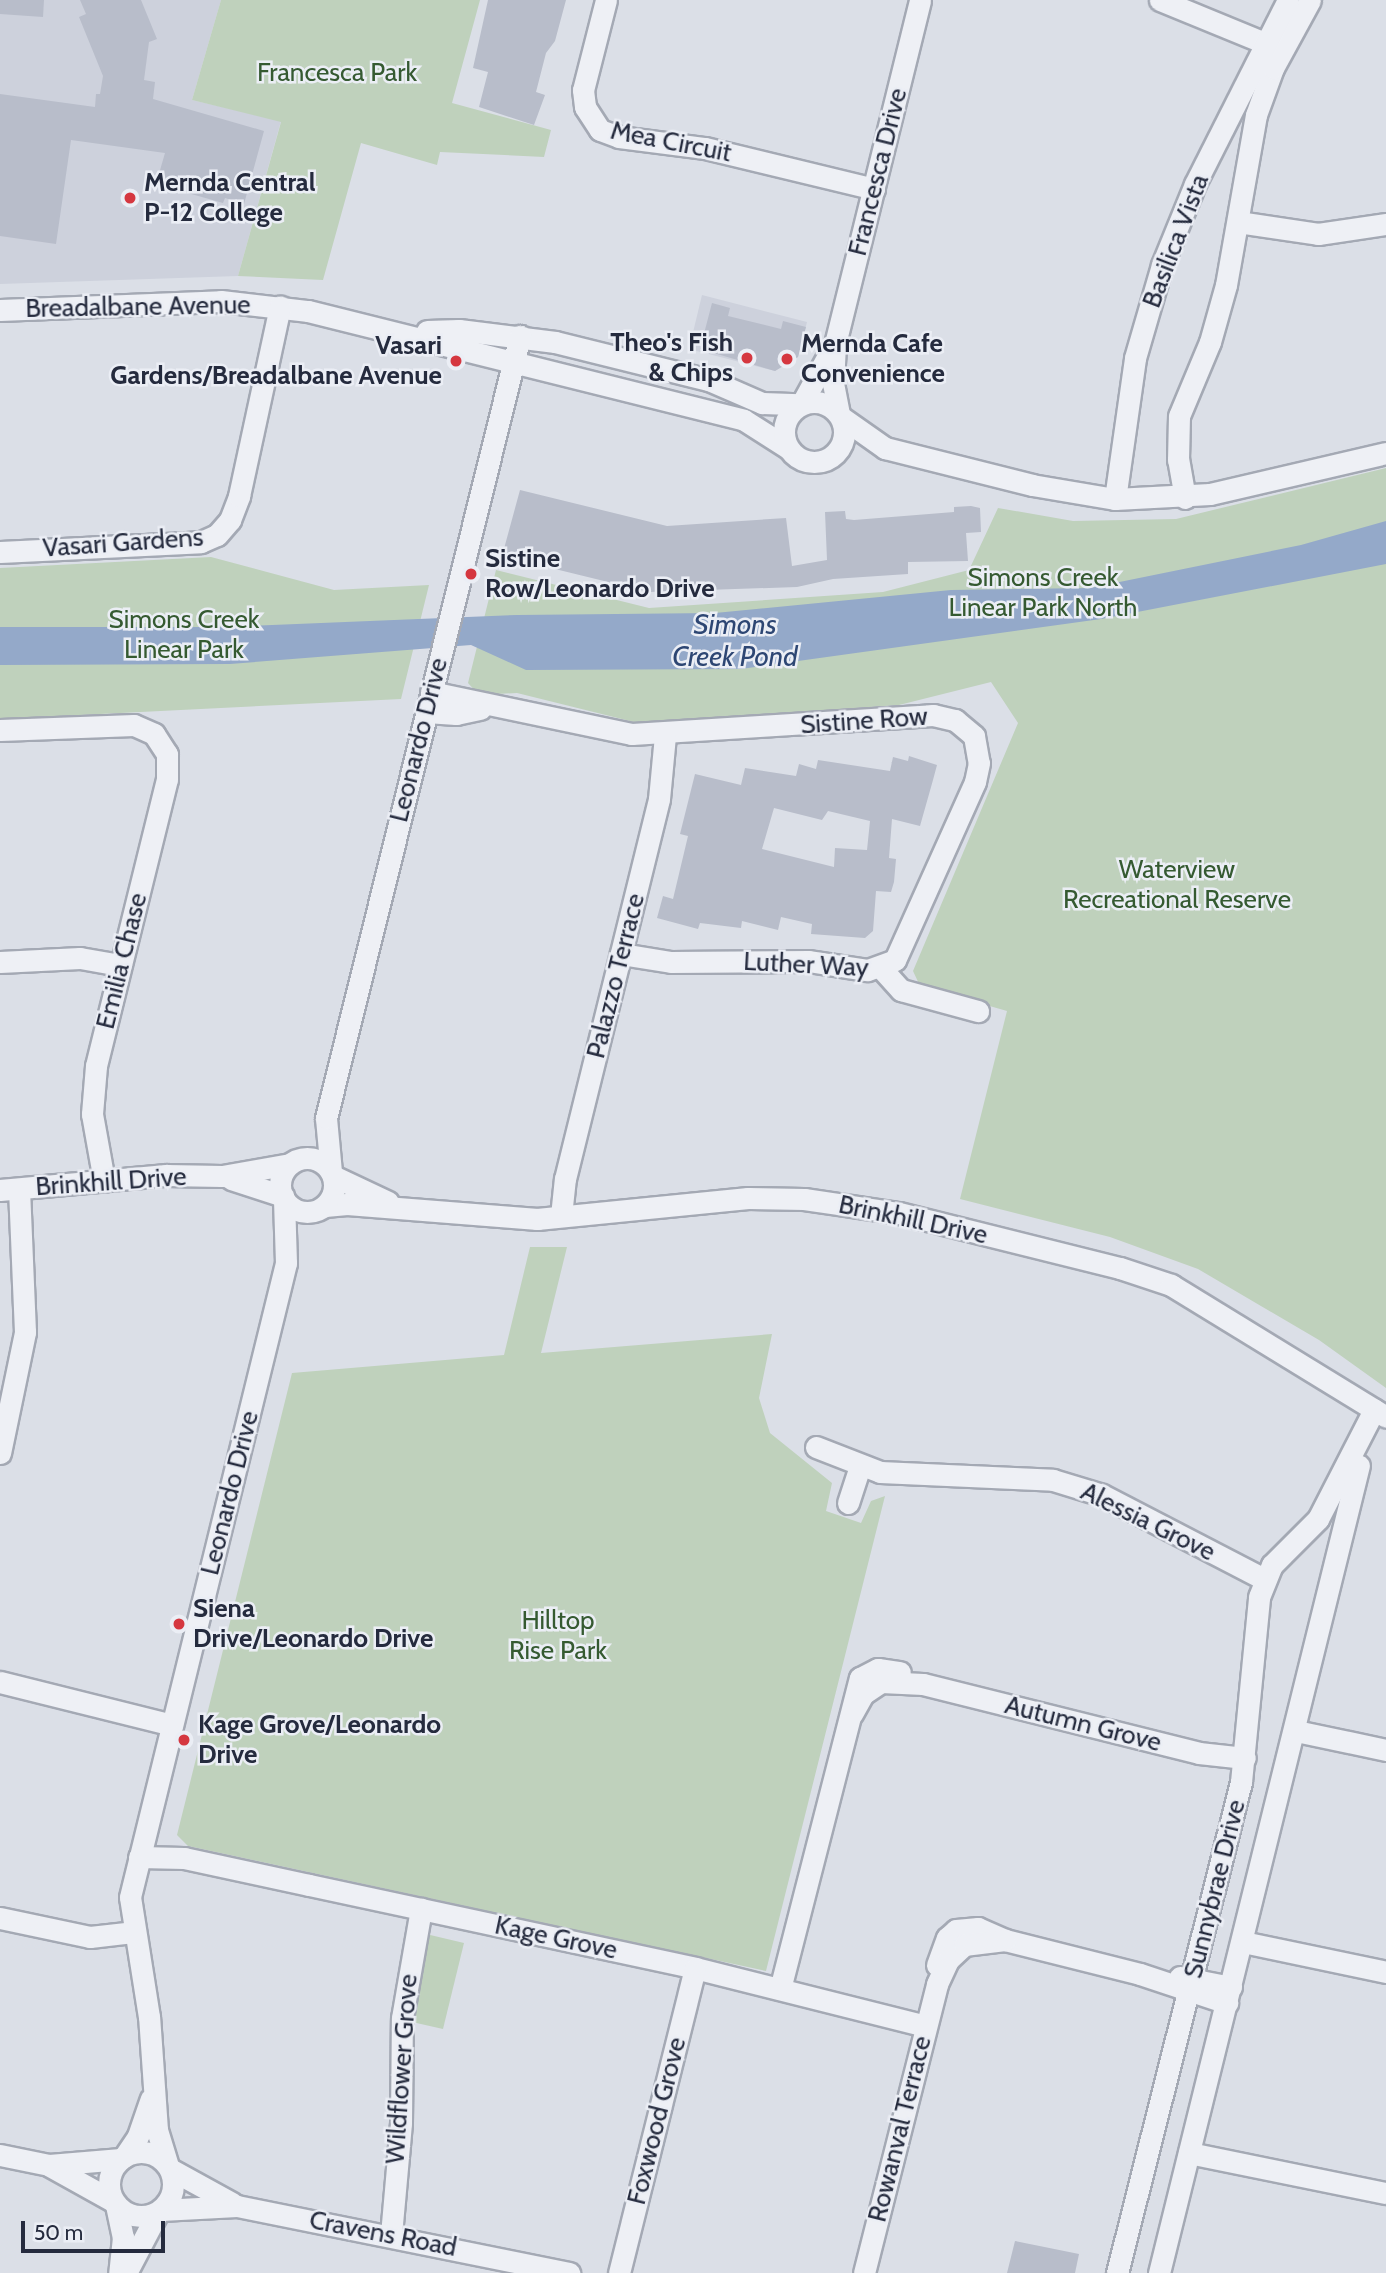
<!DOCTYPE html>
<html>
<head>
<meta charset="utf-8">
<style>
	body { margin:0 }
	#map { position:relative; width:1386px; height:2273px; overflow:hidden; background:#dbdfe7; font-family:Cabin,sans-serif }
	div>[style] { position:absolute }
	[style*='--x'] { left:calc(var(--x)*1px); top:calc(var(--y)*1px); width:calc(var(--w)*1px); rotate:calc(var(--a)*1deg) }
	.built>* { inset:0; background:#cdd1dc }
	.green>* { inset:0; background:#bfd1bc }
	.water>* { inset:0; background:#94a9c9 }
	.building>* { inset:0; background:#b8bdca }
	.roads { filter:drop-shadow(2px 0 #a4a9b4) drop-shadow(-2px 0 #a4a9b4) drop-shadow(0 2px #a4a9b4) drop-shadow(0 -2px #a4a9b4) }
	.minor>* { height:21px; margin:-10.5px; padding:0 10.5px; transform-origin:10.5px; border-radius:10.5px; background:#eef0f5 }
	.minor>.ring { margin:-10.5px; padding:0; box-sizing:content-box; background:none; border:21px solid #eef0f5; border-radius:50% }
	.dots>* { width:19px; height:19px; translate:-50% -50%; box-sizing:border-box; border:4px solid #ebeef5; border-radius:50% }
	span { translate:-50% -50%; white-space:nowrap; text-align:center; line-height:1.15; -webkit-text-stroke:5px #ebeef5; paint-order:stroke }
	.park-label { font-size:26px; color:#355a31 }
	.street-label { font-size:26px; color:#252b3e }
	.poi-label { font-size:26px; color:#252b3e; font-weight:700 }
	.left { translate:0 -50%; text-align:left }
	.right { translate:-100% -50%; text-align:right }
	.water-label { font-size:28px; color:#2d4673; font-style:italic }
	.scale { position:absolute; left:21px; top:2221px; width:144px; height:32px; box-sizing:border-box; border:4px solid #252b3e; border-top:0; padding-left:9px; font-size:21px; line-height:24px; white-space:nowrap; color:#252b3e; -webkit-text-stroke:5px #ebeef5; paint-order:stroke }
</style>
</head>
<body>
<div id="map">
	<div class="built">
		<div style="clip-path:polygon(0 0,221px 0,192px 100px,281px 121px,238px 276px,0 284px)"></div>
		<div style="clip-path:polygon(702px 295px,807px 322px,798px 357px,775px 371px,689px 349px)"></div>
	</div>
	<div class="green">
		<div style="clip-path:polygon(221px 0,480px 0,452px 103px,551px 130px,544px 157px,440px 152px,437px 165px,361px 143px,323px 280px,238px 276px,281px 122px,192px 100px)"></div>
		<div style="clip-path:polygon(1386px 468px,1386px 1388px,1319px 1340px,1198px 1269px,1110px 1237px,960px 1199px,1007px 1011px,920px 986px,913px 971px,1018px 723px,991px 682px,899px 705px,638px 723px,517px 693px,479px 695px,468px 683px,496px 570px,649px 608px,883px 592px,969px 570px,998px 508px,1073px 521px,1176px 519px)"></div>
		<div style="clip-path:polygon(211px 557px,334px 590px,429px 585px,401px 699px,0 719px,0 568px)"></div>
		<div style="clip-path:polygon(530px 1247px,567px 1247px,541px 1353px,772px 1334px,759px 1398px,770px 1433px,832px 1483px,826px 1511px,861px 1523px,871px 1501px,885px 1496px,766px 1971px,188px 1846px,177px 1835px,292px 1373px,504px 1355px)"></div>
		<div style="clip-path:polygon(426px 1934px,464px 1943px,443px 2029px,412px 2022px)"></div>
	</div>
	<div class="water">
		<div style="clip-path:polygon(1386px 521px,1386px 564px,1101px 619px,741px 669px,526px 670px,471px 645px,230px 664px,0 665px,0 627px,223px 627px,517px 615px,715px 613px,951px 590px,1090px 588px,1301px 545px)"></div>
	</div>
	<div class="building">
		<div style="clip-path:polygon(0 0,44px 0,43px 17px,0 14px)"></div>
		<div style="clip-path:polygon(80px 0,141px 0,157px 39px,149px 42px,144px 80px,155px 82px,153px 99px,264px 131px,244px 204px,225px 198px,223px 203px,156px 184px,165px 153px,71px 140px,56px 244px,0 236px,0 94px,95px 107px,96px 94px,100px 94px,103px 76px,79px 17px,86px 14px)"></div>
		<div style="clip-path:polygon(488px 0,566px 0,555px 41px,546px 53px,536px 92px,545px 95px,534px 125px,479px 107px,488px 72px,473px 68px)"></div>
		<div style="clip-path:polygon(712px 303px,730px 308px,728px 316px,781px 329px,783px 321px,806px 327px,798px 357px,775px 371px,700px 349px)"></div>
		<div style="clip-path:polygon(520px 490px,667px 526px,786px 518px,792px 566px,827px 560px,825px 512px,845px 511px,846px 519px,854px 520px,954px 512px,954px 507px,971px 506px,980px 508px,981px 532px,966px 533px,968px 561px,908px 562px,908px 574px,833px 579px,797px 587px,649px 592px,502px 556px)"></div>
		<div style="clip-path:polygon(evenodd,909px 756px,937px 765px,933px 780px,920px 826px,892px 819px,889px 858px,896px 859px,894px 882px,891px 892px,876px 891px,873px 931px,865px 938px,811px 934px,812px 924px,781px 917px,778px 930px,742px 921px,741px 928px,700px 923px,698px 929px,657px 918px,663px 896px,673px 899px,688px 836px,680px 834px,695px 774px,741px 785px,745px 768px,796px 776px,799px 764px,816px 769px,818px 760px,890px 771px,893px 757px,908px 761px,909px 756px,774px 808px,822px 820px,828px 811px,870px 821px,867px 850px,835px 848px,834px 867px,762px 849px,774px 808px)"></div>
		<div style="clip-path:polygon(1015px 2241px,1079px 2254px,1075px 2273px,1007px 2273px)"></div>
	</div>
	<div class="roads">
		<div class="minor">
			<div style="--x:606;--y:0;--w:93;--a:104.3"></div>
			<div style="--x:583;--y:90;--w:17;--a:83"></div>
			<div style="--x:585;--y:107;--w:27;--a:57"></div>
			<div style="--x:600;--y:130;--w:20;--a:20"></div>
			<div style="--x:619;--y:137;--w:87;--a:7.3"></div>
			<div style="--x:705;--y:148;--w:174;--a:13.6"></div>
			<div style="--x:1160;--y:0;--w:113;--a:22.3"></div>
			<div style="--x:1238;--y:222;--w:81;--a:8.5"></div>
			<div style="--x:1318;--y:234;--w:69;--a:-8.4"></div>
			<div style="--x:0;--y:310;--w:221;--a:-2.3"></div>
			<div style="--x:221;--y:301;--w:88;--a:6.6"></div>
			<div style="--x:308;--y:311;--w:449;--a:14"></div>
			<div style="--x:744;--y:420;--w:52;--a:32.5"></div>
			<div style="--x:427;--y:331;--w:32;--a:-2"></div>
			<div style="--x:459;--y:330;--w:97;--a:7.1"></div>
			<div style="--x:555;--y:342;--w:159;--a:13.9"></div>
			<div style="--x:709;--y:380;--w:58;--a:23.5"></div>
			<div style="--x:762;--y:403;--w:37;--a:2"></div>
			<div class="ring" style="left:784px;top:402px;width:39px;height:39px"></div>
			<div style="--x:802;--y:403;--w:58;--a:-61.2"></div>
			<div style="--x:839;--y:414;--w:31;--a:-101"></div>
			<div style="--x:833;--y:384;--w:40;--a:-87.1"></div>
			<div style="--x:835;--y:344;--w:354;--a:-76.1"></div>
			<div style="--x:841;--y:417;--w:54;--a:35.2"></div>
			<div style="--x:885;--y:448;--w:152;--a:14.1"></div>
			<div style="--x:1032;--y:485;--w:84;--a:9.6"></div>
			<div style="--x:1115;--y:499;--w:95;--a:-3"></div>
			<div style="--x:1210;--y:494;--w:181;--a:-13.1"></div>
			<div style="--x:1185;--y:498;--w:39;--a:-100"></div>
			<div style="--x:1178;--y:460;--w:44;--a:-88.7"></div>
			<div style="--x:1179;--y:416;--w:80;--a:-67.3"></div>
			<div style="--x:1210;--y:342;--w:59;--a:-74.3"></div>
			<div style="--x:1226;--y:285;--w:173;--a:-80"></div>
			<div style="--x:1256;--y:115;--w:50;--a:-70.1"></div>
			<div style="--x:1273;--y:68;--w:77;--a:-61.4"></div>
			<div style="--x:1115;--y:499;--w:142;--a:-81.9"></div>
			<div style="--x:1135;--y:358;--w:97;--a:-73.8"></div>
			<div style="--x:1162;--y:265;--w:87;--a:-67.8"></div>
			<div style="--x:1195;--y:184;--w:206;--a:-63.2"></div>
			<div style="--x:0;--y:552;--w:201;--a:-2.8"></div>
			<div style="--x:201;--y:542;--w:17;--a:-24"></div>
			<div style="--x:217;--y:535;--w:20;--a:-49"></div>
			<div style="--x:230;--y:520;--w:26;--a:-69"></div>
			<div style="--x:239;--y:496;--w:194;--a:-77.8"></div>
			<div style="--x:431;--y:692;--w:205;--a:11.8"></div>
			<div style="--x:632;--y:734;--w:302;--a:-3.6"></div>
			<div style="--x:933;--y:715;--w:23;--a:13"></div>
			<div style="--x:955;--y:720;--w:25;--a:40"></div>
			<div style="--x:974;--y:736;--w:27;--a:80"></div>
			<div style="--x:979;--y:763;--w:19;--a:102"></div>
			<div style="--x:975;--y:782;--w:195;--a:114.2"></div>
			<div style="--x:895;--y:960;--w:30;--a:160"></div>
			<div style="--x:867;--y:970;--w:60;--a:-171.3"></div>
			<div style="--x:808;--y:961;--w:137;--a:179.6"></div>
			<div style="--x:671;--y:962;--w:51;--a:-170.9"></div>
			<div style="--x:426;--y:712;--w:30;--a:4"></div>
			<div style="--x:456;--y:714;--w:25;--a:-12"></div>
			<div style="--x:0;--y:730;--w:134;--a:-2.1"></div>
			<div style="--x:134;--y:725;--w:22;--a:24"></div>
			<div style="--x:154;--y:734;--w:24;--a:57"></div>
			<div style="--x:167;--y:754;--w:25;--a:90"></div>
			<div style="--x:167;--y:779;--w:296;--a:103.9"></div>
			<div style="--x:96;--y:1066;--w:48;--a:94.8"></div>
			<div style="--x:92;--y:1114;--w:68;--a:79.8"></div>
			<div style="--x:0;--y:962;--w:80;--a:-2.9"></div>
			<div style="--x:80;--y:958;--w:41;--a:9.9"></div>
			<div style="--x:881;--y:968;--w:30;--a:48"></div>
			<div style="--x:901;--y:990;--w:80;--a:15.3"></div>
			<div class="ring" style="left:280px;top:1158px;width:33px;height:33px"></div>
			<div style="--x:331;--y:1172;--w:54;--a:-95.3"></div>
			<div style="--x:326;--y:1118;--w:806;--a:-76.07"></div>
			<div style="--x:333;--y:1176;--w:61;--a:25.3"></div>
			<div style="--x:231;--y:1179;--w:55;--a:18.1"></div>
			<div style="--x:0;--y:1190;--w:167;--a:-5.2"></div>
			<div style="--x:166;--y:1175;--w:56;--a:1"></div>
			<div style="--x:222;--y:1176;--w:69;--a:-10"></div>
			<div style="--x:325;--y:1206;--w:22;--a:-5"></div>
			<div style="--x:347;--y:1204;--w:191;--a:4.5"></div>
			<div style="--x:537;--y:1219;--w:212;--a:-5.7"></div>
			<div style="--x:748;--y:1198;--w:56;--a:1"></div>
			<div style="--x:804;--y:1199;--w:96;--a:8.4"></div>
			<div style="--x:899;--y:1213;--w:228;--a:14"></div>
			<div style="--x:1120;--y:1268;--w:54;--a:18.4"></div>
			<div style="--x:1171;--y:1285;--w:252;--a:31.5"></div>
			<div style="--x:561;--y:1216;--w:37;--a:-84"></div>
			<div style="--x:565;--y:1179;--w:391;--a:-76.1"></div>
			<div style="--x:659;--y:799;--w:64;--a:-84.6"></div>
			<div style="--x:816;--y:1447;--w:69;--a:21.3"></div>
			<div style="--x:880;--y:1472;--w:173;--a:2.6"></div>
			<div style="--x:1053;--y:1480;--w:51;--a:17"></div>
			<div style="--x:1102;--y:1495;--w:182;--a:27.4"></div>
			<div style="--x:0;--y:1453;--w:124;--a:-78.3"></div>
			<div style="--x:25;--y:1332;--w:143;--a:-92.4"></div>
			<div style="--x:848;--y:1503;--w:40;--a:-72"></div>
			<div style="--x:0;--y:1682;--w:177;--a:14"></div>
			<div style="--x:852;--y:1714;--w:23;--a:-61"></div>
			<div style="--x:863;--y:1694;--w:22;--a:-34"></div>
			<div style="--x:881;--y:1682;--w:42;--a:2.7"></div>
			<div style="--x:923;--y:1684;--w:284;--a:14"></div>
			<div style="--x:1199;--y:1753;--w:46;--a:6.2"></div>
			<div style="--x:1296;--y:1731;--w:92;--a:11.9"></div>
			<div style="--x:139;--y:1857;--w:45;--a:1.3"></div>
			<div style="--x:184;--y:1858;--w:128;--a:12.2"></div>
			<div style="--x:309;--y:1885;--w:395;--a:12.1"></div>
			<div style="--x:695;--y:1968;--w:238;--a:14.1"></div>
			<div style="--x:0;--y:1918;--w:92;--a:11.9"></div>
			<div style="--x:90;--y:1937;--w:43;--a:-6.6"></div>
			<div style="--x:1243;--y:1942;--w:146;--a:11.8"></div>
			<div style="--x:937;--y:1965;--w:29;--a:-70"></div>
			<div style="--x:947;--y:1938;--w:12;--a:-42"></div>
			<div style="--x:956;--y:1930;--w:22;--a:-5"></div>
			<div style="--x:978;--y:1928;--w:30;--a:24"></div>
			<div style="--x:1005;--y:1940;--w:139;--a:14.1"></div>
			<div style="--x:1140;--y:1974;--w:92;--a:18.4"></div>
			<div style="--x:1180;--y:1977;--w:52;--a:11.1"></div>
			<div style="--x:780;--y:1989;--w:321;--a:-75.6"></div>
			<div style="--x:860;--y:1678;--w:20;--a:-27"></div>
			<div style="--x:878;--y:1669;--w:22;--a:8"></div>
			<div class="ring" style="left:109px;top:2152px;width:43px;height:43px"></div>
			<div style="--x:1189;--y:2153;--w:201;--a:11.5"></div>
			<div style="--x:0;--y:2155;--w:50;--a:11.5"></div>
			<div style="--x:49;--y:2165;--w:72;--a:-4.8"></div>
			<div style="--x:124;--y:2157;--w:25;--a:-56"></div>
			<div style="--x:138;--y:2136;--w:39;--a:-71"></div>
			<div style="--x:50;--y:2166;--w:72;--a:29.1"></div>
			<div style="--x:168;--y:2166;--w:38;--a:-107"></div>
			<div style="--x:157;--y:2130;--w:113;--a:-94"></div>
			<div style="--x:149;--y:2017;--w:121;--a:-99"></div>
			<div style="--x:130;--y:1897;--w:653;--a:-76.18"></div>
			<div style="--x:286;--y:1263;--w:64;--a:-91.8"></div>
			<div style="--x:170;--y:2169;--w:71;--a:28.7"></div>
			<div style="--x:116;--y:2205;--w:33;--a:78"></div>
			<div style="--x:123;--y:2237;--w:36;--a:96"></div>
			<div style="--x:161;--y:2210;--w:76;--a:-3"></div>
			<div style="--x:237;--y:2206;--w:339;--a:11.4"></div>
			<div style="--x:391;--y:2235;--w:112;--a:-84.9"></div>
			<div style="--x:401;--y:2123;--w:105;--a:-89.5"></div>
			<div style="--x:402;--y:2018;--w:111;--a:-80.1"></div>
			<div style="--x:126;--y:2273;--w:69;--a:-62.3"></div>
			<div style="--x:619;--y:2273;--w:314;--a:-76"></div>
			<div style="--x:864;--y:2273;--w:298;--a:-75.8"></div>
			<div style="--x:937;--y:1984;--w:26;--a:-65"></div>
			<div style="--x:948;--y:1960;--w:22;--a:-43"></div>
			<div style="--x:964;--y:1945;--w:41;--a:-7"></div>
			<div style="--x:1117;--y:2273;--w:506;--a:-75.83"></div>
			<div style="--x:1241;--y:1782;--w:186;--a:-84.4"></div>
			<div style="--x:1259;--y:1597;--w:35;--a:-68"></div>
			<div style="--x:1272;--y:1565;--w:65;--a:-45"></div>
			<div style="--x:1318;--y:1519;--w:123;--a:-62.8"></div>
			<div style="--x:1159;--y:2273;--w:832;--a:-76.1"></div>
		</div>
	</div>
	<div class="dots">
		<div style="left:130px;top:198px;background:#d53740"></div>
		<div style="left:747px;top:358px;background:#d53740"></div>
		<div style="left:787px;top:359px;background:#d53740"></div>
		<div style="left:456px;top:361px;background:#d53740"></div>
		<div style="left:471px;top:574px;background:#d53740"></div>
		<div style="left:179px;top:1624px;background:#d53740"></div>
		<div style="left:184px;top:1740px;background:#d53740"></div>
	</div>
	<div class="park-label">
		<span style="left:337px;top:73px">Francesca Park</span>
		<span style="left:1043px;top:593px">Simons Creek<br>Linear Park North</span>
		<span style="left:184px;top:635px">Simons Creek<br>Linear Park</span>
		<span style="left:1177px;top:885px">Waterview<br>Recreational Reserve</span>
		<span style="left:558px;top:1636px">Hilltop<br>Rise Park</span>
	</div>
	<div class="street-label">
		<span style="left:671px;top:142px;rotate:11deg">Mea Circuit</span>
		<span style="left:878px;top:172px;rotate:-76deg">Francesca Drive</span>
		<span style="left:1176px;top:241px;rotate:-69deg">Basilica Vista</span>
		<span style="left:138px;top:307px;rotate:-1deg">Breadalbane Avenue</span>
		<span style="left:123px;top:543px;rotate:-4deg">Vasari Gardens</span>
		<span style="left:864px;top:721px;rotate:-4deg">Sistine Row</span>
		<span style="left:419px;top:740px;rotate:-76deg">Leonardo Drive</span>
		<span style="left:122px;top:961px;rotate:-76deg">Emilia Chase</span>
		<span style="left:806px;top:965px;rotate:3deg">Luther Way</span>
		<span style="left:616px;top:976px;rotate:-76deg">Palazzo Terrace</span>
		<span style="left:111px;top:1182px;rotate:-4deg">Brinkhill Drive</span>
		<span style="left:913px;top:1220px;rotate:12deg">Brinkhill Drive</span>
		<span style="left:230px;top:1493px;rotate:-76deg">Leonardo Drive</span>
		<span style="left:1148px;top:1522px;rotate:26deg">Alessia Grove</span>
		<span style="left:1083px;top:1724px;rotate:14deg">Autumn Grove</span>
		<span style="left:1215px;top:1889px;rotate:-76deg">Sunnybrae Drive</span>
		<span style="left:556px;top:1938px;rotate:12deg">Kage Grove</span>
		<span style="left:402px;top:2069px;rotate:-86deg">Wildflower Grove</span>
		<span style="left:657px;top:2121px;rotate:-76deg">Foxwood Grove</span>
		<span style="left:900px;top:2129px;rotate:-76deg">Rowanval Terrace</span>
		<span style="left:383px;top:2234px;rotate:11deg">Cravens Road</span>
	</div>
	<div class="poi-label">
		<span class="left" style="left:144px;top:198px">Mernda Central<br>P-12 College</span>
		<span class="right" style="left:733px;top:358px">Theo's Fish<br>&amp; Chips</span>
		<span class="left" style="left:801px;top:359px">Mernda Cafe<br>Convenience</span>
		<span class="right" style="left:442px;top:361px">Vasari<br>Gardens/Breadalbane Avenue</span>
		<span class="left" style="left:485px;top:574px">Sistine<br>Row/Leonardo Drive</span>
		<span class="left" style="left:193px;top:1624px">Siena<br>Drive/Leonardo Drive</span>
		<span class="left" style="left:198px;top:1740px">Kage Grove/Leonardo<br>Drive</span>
	</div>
	<div class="water-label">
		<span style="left:735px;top:640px">Simons<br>Creek Pond</span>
	</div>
	<div class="scale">50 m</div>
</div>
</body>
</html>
